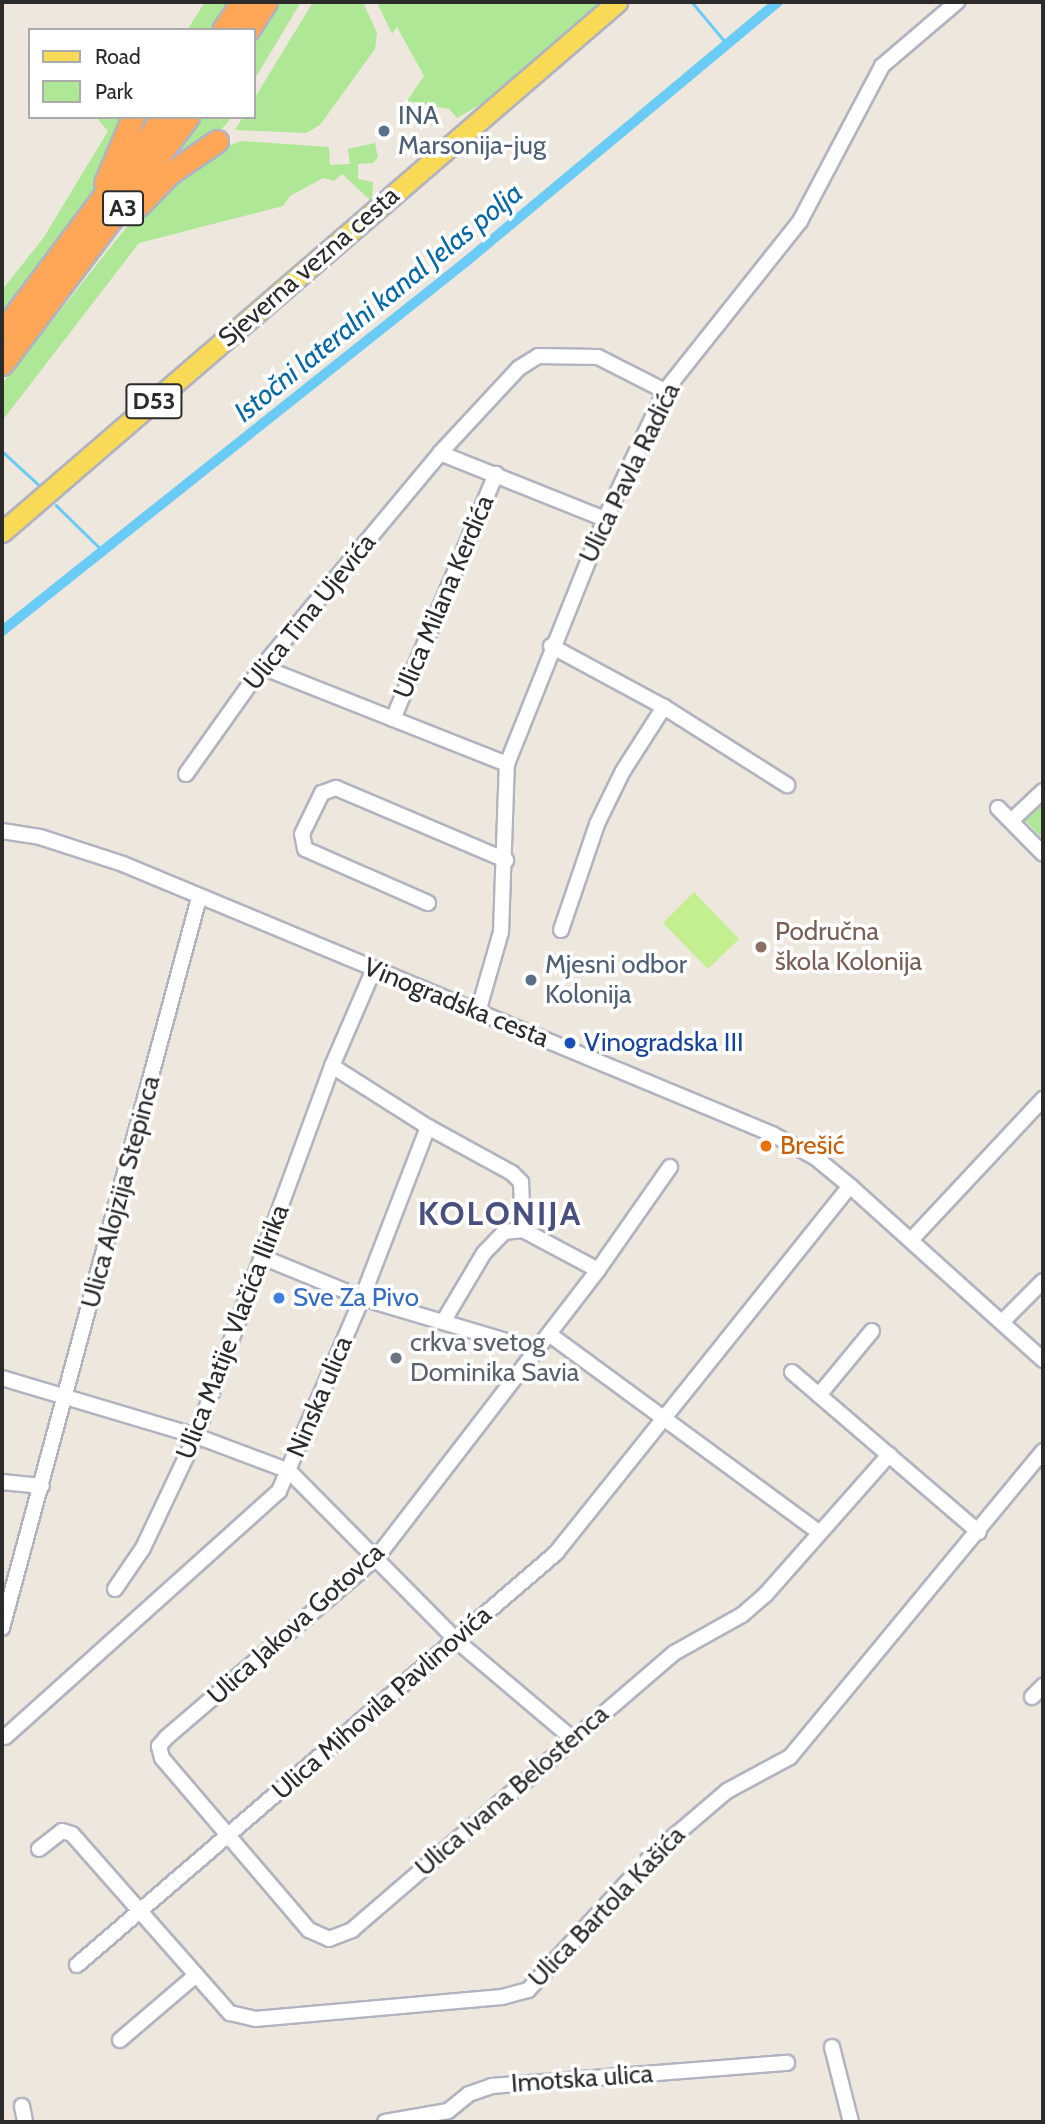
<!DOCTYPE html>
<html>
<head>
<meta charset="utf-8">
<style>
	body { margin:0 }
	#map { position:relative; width:1045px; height:2124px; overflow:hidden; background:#eee7dd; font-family:Cabin,sans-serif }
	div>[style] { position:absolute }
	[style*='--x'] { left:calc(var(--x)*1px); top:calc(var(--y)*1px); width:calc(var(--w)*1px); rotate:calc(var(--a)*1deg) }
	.green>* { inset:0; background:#aee896 }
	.pitch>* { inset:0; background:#c4ef91 }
	.stream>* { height:2.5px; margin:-1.25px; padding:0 1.25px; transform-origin:1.25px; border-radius:1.25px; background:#6acbf6 }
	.canal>* { height:10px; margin:-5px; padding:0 5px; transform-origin:5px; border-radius:5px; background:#6acbf6 }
	.roads { filter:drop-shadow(2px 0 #b1b3c0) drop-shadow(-2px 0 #b1b3c0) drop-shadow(0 2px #b1b3c0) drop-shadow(0 -2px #b1b3c0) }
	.minor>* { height:14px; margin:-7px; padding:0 7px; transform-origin:7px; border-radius:7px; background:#fff }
	.major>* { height:19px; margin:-9.5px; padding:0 9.5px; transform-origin:9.5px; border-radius:9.5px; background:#f9da57 }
	.highway>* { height:21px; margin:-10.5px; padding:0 10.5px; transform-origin:10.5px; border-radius:10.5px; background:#ffa757 }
	.dots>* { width:19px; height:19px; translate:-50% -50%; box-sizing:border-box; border:4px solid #fff; border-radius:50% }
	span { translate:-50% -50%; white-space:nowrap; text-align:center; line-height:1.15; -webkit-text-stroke:7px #fff; paint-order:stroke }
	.shield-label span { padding:2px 5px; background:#fff; border:2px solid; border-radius:5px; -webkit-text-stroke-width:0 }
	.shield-label { font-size:24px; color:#2b2b2b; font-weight:700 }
	.service-label { font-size:26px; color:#4e5e75 }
	.left { translate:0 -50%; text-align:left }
	.street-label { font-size:26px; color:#2b2b2b }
	.education-label { font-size:26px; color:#785e54 }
	.transit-label { font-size:26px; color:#164399 }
	.food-label { font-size:26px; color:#c56008 }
	.shop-label { font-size:26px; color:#366cbe }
	.worship-label { font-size:26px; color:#5b616d }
	.water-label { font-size:28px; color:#0568a5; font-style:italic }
	.district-label { font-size:33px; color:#49507f; font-weight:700; letter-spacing:2px }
	.frame { position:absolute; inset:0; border:4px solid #2b2b2b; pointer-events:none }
	.legend { position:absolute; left:28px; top:28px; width:228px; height:91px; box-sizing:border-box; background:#fff; border:2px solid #aaa; margin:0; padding:9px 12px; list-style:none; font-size:21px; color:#2b2b2b }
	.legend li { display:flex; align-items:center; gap:14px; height:35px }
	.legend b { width:35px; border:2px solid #aaa }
</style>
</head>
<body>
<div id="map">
	<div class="green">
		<div style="clip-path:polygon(205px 2px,232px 2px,214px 30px,187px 30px)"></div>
		<div style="clip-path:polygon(281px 2px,301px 2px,254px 80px,254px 42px)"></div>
		<div style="clip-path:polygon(313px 2px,363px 2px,377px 33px,375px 49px,320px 125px,306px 133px,235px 130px,243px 117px,254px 117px,254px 99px)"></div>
		<div style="clip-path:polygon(377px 2px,606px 2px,493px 97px,457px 118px,449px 109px,407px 101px,424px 76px,397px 27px,392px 34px)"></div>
		<div style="clip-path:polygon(96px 117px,129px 117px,96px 192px,2px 315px,2px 290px,44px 237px,108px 131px)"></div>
		<div style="clip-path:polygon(201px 117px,232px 117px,219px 132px,166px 168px)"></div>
		<div style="clip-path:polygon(242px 141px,329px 147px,330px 165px,350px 164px,348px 149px,375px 143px,378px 157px,373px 163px,358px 164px,358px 179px,373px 182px,372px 202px,342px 174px,334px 181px,323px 178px,290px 196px,283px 206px,139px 243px,2px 421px,2px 384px,121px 234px,147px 204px,221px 148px)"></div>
		<div style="clip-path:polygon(1040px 805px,1043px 808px,1043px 839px,1024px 819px)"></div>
	</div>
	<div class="pitch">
		<div style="clip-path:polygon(694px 892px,739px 939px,708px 969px,663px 923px)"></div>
	</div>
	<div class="stream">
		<div style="--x:692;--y:2;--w:55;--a:50.2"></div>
		<div style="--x:2;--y:451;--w:50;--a:42.6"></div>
		<div style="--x:56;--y:505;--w:64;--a:44.4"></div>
	</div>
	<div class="canal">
		<div style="--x:2;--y:631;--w:596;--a:-38.52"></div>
		<div style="--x:468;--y:260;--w:403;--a:-39.8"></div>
	</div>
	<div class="roads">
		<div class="minor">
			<div style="--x:440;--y:453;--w:178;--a:21.8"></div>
			<div style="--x:551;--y:646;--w:128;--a:28.4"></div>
			<div style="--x:664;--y:707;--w:146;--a:32.4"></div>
			<div style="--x:262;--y:667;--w:264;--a:21.6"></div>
			<div style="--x:393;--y:719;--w:266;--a:-67.2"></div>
			<div style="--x:186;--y:774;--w:131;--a:-54.6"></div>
			<div style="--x:262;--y:667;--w:278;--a:-50.2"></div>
			<div style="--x:440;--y:453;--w:116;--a:-47.1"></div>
			<div style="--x:519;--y:368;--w:22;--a:-32"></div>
			<div style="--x:538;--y:356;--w:60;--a:1"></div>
			<div style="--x:598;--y:357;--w:75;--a:26.9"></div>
			<div style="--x:998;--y:808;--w:64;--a:45.6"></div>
			<div style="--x:1011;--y:821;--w:44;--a:-43.2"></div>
			<div style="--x:2;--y:831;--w:38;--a:9"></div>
			<div style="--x:40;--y:837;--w:87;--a:18"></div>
			<div style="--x:123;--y:864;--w:703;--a:22.59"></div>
			<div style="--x:772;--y:1134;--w:50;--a:28.6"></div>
			<div style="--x:816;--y:1158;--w:44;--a:39.5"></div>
			<div style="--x:850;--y:1186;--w:260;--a:42"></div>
			<div style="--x:428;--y:903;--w:134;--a:-156.3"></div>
			<div style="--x:305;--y:849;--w:15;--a:-101"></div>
			<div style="--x:302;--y:834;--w:46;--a:-64"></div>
			<div style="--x:322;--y:793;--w:15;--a:-20"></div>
			<div style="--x:336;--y:788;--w:185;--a:23"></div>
			<div style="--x:561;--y:930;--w:112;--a:-71.2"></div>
			<div style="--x:597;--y:824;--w:59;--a:-63.9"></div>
			<div style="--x:623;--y:771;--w:76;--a:-57.4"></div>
			<div style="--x:478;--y:1012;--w:83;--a:-74"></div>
			<div style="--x:501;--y:932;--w:168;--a:-88"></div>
			<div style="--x:507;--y:764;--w:264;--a:-68.2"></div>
			<div style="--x:605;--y:519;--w:141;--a:-64.9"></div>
			<div style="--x:665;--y:391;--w:217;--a:-51.5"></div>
			<div style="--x:800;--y:221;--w:175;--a:-62.1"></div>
			<div style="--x:882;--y:66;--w:99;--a:-40.5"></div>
			<div style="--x:332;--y:1066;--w:114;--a:32.4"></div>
			<div style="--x:428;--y:1127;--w:96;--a:28.7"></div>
			<div style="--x:512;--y:1173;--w:13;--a:45"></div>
			<div style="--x:521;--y:1182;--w:48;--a:87.6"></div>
			<div style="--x:670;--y:1167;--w:126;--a:125"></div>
			<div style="--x:598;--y:1270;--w:362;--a:127.6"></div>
			<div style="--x:377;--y:1557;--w:278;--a:139.4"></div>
			<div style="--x:166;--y:1738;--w:11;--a:131"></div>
			<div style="--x:159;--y:1746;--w:12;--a:76"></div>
			<div style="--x:162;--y:1758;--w:226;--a:49.5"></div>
			<div style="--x:309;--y:1930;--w:22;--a:24"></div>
			<div style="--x:329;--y:1939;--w:25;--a:-21"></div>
			<div style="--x:352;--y:1930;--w:425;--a:-40.7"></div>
			<div style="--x:674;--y:1653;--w:78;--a:-29.2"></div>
			<div style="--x:742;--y:1615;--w:32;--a:-41"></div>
			<div style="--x:766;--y:1594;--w:186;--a:-48.5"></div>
			<div style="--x:912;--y:1239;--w:192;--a:-46.9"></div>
			<div style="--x:262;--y:1257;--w:108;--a:22.3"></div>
			<div style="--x:362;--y:1298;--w:182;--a:16.6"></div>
			<div style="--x:443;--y:1322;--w:80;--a:-59.3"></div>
			<div style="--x:484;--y:1253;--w:29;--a:-46"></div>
			<div style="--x:504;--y:1232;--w:19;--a:-6"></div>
			<div style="--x:523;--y:1230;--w:85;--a:28.1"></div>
			<div style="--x:1002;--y:1322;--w:58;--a:-45"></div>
			<div style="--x:549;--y:1334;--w:336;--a:36.3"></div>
			<div style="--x:792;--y:1372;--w:246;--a:40.6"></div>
			<div style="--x:2;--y:1378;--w:202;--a:16.6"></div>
			<div style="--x:196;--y:1436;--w:99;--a:20.6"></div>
			<div style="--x:289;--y:1471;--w:239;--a:45.3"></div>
			<div style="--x:457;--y:1641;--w:152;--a:40.2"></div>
			<div style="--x:819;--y:1395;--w:83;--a:-50.4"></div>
			<div style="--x:2;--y:1482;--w:40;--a:5.7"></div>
			<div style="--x:115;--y:1589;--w:50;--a:-55.7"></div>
			<div style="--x:143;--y:1548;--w:124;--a:-64.7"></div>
			<div style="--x:196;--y:1436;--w:394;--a:-69.8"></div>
			<div style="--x:332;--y:1066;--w:106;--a:-66.6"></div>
			<div style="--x:2;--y:1628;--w:756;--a:-74.9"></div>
			<div style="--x:1032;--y:1697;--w:16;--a:-45"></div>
			<div style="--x:5;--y:1737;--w:368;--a:-41.9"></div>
			<div style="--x:279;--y:1491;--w:210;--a:-66.7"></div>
			<div style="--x:362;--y:1298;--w:183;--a:-68.9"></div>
			<div style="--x:39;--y:1849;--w:29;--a:-38"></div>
			<div style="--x:62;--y:1831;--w:10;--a:17"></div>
			<div style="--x:72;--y:1834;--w:239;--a:48.6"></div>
			<div style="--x:230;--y:2013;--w:26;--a:13"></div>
			<div style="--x:255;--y:2019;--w:248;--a:-5.1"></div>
			<div style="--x:502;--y:1997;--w:27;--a:-15"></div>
			<div style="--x:528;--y:1990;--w:183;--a:-47.4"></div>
			<div style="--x:652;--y:1855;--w:99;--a:-40.5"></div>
			<div style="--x:727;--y:1791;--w:72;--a:-28.4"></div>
			<div style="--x:790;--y:1757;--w:397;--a:-50.4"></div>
			<div style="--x:77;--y:1965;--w:632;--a:-40.7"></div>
			<div style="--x:556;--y:1553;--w:470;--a:-51.3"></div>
			<div style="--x:120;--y:2040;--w:100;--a:-40.5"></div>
			<div style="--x:832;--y:2047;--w:77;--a:75.8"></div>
			<div style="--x:22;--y:2106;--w:16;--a:79"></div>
			<div style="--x:385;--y:2122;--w:64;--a:-9.9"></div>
			<div style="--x:448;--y:2111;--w:27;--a:-39"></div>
			<div style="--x:469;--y:2094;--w:24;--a:-19"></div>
			<div style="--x:492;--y:2086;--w:296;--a:-4.5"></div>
		</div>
		<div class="major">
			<div style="--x:2;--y:532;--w:812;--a:-40.75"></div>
		</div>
		<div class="highway">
			<div style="--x:223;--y:30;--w:34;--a:-56"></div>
			<div style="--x:248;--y:30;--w:33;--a:-57"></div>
			<div style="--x:105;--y:183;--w:72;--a:-67"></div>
			<div style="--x:138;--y:206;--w:46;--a:-45.9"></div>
			<div style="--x:170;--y:173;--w:57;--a:-34.2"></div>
			<div style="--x:2;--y:332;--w:269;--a:-53.2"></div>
			<div style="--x:2;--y:364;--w:309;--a:-53"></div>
		</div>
	</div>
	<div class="dots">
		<div style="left:384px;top:131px;background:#5c6f8a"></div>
		<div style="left:761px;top:947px;background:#8d6e63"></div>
		<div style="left:531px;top:980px;background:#5c6f8a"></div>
		<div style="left:570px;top:1043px;background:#1a4fb4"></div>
		<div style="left:766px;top:1146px;background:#e8710a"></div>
		<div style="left:279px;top:1298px;background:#3f7fe0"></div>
		<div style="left:396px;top:1358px;background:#6b7280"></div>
	</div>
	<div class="shield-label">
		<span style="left:123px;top:208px">A3</span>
		<span style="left:154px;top:401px">D53</span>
	</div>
	<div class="service-label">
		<span class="left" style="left:398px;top:131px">INA<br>Marsonija-jug</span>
		<span class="left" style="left:545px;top:980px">Mjesni odbor<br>Kolonija</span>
	</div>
	<div class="street-label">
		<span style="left:309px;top:267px;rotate:-41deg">Sjeverna vezna cesta</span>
		<span style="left:630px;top:473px;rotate:-64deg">Ulica Pavla Radića</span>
		<span style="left:444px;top:597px;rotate:-67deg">Ulica Milana Kerdića</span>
		<span style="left:310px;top:612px;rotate:-51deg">Ulica Tina Ujevića</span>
		<span style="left:456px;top:1003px;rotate:22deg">Vinogradska cesta</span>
		<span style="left:121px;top:1192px;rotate:-75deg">Ulica Alojzija Stepinca</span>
		<span style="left:233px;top:1332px;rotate:-69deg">Ulica Matije Vlačića Ilirika</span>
		<span style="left:320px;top:1397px;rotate:-67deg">Ninska ulica</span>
		<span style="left:296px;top:1624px;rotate:-42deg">Ulica Jakova Gotovca</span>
		<span style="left:382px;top:1703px;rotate:-41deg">Ulica Mihovila Pavlinovića</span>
		<span style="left:512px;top:1791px;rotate:-41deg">Ulica Ivana Belostenca</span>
		<span style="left:607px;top:1907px;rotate:-46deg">Ulica Bartola Kašića</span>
		<span style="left:582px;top:2079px;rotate:-4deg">Imotska ulica</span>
	</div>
	<div class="education-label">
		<span class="left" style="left:775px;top:947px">Područna<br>škola Kolonija</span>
	</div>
	<div class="transit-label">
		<span class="left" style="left:584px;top:1043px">Vinogradska III</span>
	</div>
	<div class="food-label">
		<span class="left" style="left:780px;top:1146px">Brešić</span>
	</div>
	<div class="shop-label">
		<span class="left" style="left:293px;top:1298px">Sve Za Pivo</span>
	</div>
	<div class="worship-label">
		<span class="left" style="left:410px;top:1358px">crkva svetog<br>Dominika Savia</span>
	</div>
	<div class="water-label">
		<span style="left:378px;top:302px;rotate:-39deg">Istočni lateralni kanal Jelas polja</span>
	</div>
	<div class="district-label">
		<span style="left:500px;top:1214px">KOLONIJA</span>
	</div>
	<div class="frame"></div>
	<ul class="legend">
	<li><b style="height:9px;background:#f9da57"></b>Road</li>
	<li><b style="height:19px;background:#aee896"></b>Park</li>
	</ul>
</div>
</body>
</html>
